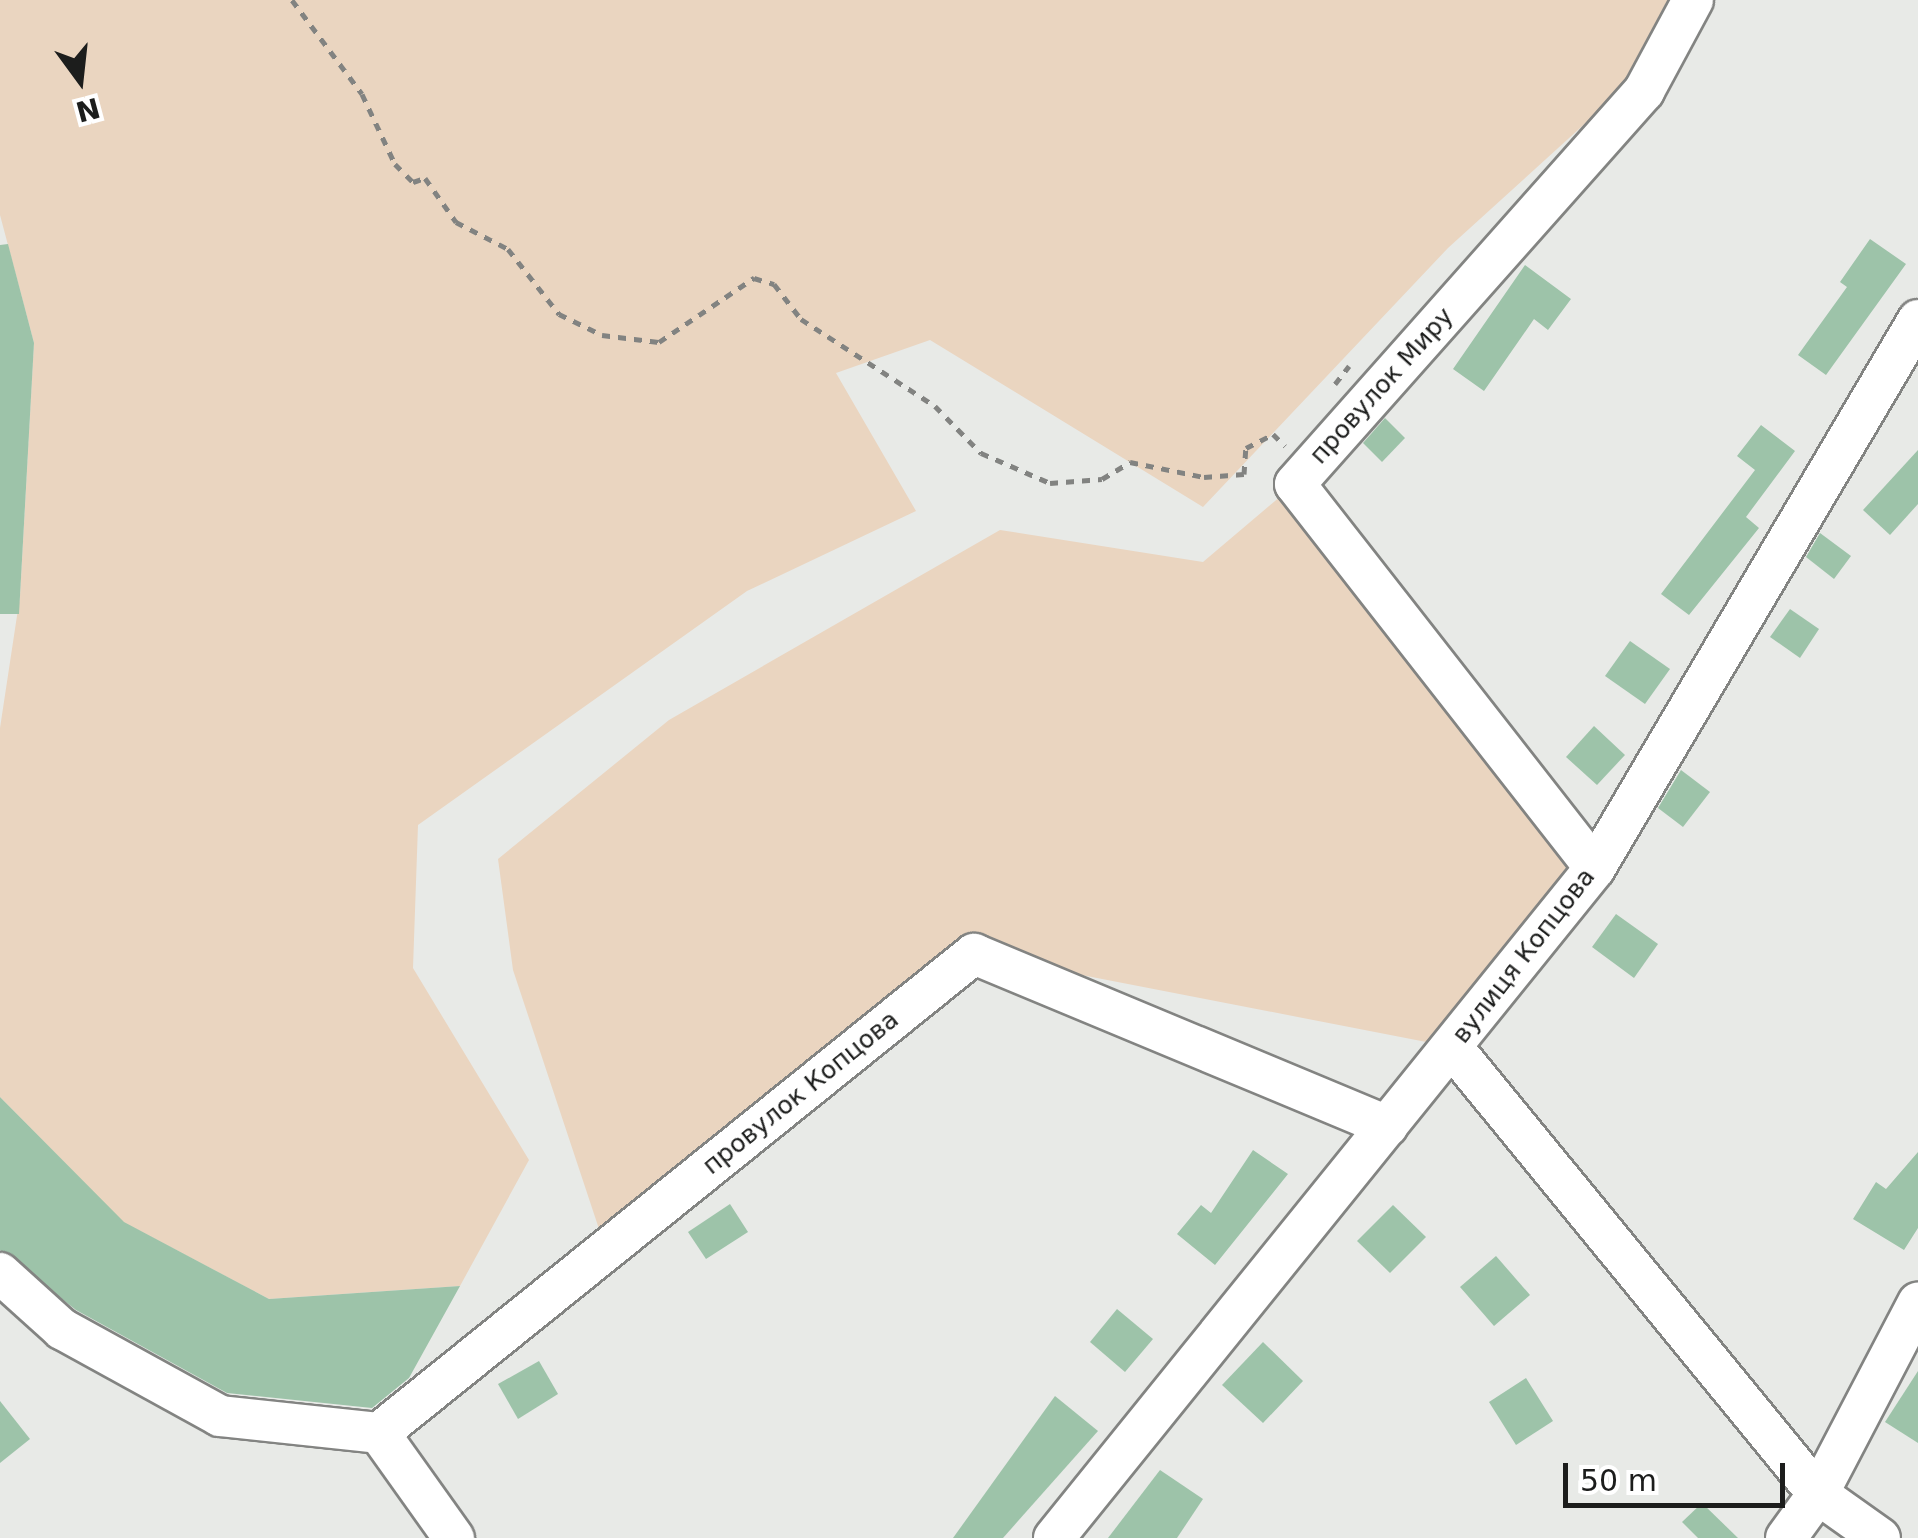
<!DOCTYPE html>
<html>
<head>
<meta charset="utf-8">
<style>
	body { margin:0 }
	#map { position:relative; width:1918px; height:1538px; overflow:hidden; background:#e8eae7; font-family:"DejaVu Sans",sans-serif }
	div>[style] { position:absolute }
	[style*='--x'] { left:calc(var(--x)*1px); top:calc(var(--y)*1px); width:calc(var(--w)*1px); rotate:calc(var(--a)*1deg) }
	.green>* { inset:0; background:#ead5c0 }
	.building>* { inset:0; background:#9dc3a9 }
	.path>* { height:5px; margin-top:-2.5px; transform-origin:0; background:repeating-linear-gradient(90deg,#828381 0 8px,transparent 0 16px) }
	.roads { filter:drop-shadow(2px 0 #838482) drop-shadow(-2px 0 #838482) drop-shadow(0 2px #838482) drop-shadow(0 -2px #838482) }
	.minor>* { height:40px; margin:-20px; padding:0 20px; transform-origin:20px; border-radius:20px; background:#fff }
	span { translate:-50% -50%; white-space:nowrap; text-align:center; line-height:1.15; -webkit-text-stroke:10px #fff; paint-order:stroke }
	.street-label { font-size:25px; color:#1c1d1c }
	.north { position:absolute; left:30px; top:30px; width:100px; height:100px; -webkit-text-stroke:8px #fff; paint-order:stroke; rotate:165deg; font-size:28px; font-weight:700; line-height:40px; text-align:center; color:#1c1d1c }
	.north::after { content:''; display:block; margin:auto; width:35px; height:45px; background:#1c1d1c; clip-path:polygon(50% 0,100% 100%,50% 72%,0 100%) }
	.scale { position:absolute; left:1563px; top:1463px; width:222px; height:45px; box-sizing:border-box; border:5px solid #1c1d1c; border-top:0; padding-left:12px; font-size:30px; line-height:35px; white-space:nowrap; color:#1c1d1c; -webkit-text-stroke:8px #fff; paint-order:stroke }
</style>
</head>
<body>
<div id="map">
	<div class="green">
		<div style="clip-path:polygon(0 0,1679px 0,1656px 59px,1448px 248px,1203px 507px,930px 340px,836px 373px,916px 511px,747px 591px,418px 825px,413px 968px,529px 1160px,460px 1286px,269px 1299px,123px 1222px,0 1097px,0 728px,20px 596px,34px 343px,0 215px)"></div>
		<div style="clip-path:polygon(1295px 484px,1595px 868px,1452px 1047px,974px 954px,606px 1250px,513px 970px,498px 859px,669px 720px,1000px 530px,1203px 562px)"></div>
	</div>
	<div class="building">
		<div style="clip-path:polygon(1870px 239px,1906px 264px,1826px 375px,1798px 355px,1847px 287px,1840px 282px)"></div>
		<div style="clip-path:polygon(8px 244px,34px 343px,19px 614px,0 614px,0 245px)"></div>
		<div style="clip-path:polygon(1525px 265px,1571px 299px,1548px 330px,1534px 319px,1484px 391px,1453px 369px)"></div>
		<div style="clip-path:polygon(1385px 418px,1405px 438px,1382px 462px,1363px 443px)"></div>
		<div style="clip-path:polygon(1761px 425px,1795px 451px,1746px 517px,1759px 528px,1689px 615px,1661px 594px,1755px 470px,1737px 456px)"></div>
		<div style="clip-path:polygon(1918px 450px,1918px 504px,1890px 535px,1863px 510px)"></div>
		<div style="clip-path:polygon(1820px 533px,1851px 556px,1834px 579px,1806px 557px)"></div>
		<div style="clip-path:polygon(1790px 609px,1819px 629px,1800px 658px,1770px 637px)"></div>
		<div style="clip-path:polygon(1630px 641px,1670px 669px,1645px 704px,1605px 676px)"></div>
		<div style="clip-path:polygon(1594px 726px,1625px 755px,1597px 785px,1566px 757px)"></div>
		<div style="clip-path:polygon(1681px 770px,1710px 792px,1683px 827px,1658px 808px)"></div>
		<div style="clip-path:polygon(1616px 914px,1658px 944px,1634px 978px,1592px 947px)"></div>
		<div style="clip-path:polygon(0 1097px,124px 1222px,269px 1299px,460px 1286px,409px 1378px,372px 1408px,227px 1393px,76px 1310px,0 1250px)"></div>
		<div style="clip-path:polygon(1253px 1150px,1288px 1174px,1215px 1265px,1177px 1234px,1201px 1205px,1211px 1213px)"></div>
		<div style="clip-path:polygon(1918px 1152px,1918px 1228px,1904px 1250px,1853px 1219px,1876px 1182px,1886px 1189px)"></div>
		<div style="clip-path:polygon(730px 1204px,748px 1232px,706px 1259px,688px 1232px)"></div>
		<div style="clip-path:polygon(1393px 1205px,1426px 1237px,1390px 1273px,1357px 1241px)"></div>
		<div style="clip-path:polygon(1496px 1256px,1530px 1295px,1494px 1326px,1460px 1287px)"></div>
		<div style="clip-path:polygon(1117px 1309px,1153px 1339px,1125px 1372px,1090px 1342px)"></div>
		<div style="clip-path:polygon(1263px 1342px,1303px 1381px,1263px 1423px,1222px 1385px)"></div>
		<div style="clip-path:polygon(539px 1361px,558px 1394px,518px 1419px,498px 1384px)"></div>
		<div style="clip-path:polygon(1918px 1371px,1918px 1443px,1885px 1422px)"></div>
		<div style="clip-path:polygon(1526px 1378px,1553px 1421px,1516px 1445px,1489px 1402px)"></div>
		<div style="clip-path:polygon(1055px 1396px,1098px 1431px,1003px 1538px,953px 1538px)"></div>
		<div style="clip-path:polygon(0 1401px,30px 1439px,0 1463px)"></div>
		<div style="clip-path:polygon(1160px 1470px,1203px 1499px,1177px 1538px,1108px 1538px)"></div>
		<div style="clip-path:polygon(1702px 1503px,1738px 1538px,1698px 1538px,1682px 1522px)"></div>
	</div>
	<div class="path">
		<div style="--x:292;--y:0;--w:117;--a:53.3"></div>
		<div style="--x:362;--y:94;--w:77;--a:64.8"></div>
		<div style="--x:395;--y:164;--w:25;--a:45"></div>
		<div style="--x:413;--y:182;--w:13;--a:-18"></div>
		<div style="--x:425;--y:178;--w:54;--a:54.8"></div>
		<div style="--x:456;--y:222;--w:59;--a:27.4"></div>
		<div style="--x:508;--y:249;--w:83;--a:51.9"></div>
		<div style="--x:559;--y:314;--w:48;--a:26"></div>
		<div style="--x:602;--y:335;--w:57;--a:7"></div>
		<div style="--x:659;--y:342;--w:115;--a:-34"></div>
		<div style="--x:754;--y:278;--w:21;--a:17"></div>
		<div style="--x:774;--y:284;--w:44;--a:52.4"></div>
		<div style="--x:801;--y:319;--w:160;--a:33"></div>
		<div style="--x:935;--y:406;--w:66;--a:45.6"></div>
		<div style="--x:981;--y:453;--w:75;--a:23.5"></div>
		<div style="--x:1050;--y:483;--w:52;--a:-4.4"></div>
		<div style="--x:1102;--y:479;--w:33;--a:-31"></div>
		<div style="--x:1130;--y:462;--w:76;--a:11.5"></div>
		<div style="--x:1204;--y:477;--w:40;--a:-4.3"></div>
		<div style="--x:1244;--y:474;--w:26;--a:-86"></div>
		<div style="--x:1246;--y:448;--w:30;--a:-27"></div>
		<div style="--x:1273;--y:434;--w:17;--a:45"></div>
		<div style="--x:1335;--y:384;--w:23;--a:-52"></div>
	</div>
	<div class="roads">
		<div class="minor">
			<div style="--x:1595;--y:868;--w:487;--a:-128"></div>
			<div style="--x:1295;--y:484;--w:526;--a:-48.39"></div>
			<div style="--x:1644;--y:91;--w:103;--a:-61.7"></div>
			<div style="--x:1452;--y:1047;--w:578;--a:50.69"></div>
			<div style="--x:1818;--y:1494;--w:76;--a:35.4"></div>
			<div style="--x:0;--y:1273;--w:84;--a:42.1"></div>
			<div style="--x:62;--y:1329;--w:180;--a:28.8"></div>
			<div style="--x:220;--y:1416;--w:160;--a:6.1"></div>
			<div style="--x:379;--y:1433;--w:764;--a:-38.84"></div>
			<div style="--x:974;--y:954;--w:448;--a:22.6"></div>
			<div style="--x:379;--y:1433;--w:129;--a:54.5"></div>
			<div style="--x:1054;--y:1538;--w:861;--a:-51.08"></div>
			<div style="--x:1595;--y:868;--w:636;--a:-59.48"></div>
			<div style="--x:1786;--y:1538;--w:54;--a:-54"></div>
			<div style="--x:1818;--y:1494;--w:216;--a:-62.4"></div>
		</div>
	</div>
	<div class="street-label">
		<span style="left:1382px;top:386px;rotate:-48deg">провулок Миру</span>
		<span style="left:1524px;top:956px;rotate:-52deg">вулиця Копцова</span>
		<span style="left:801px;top:1093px;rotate:-39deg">провулок Копцова</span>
	</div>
	<div class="north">N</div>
	<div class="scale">50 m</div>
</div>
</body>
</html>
